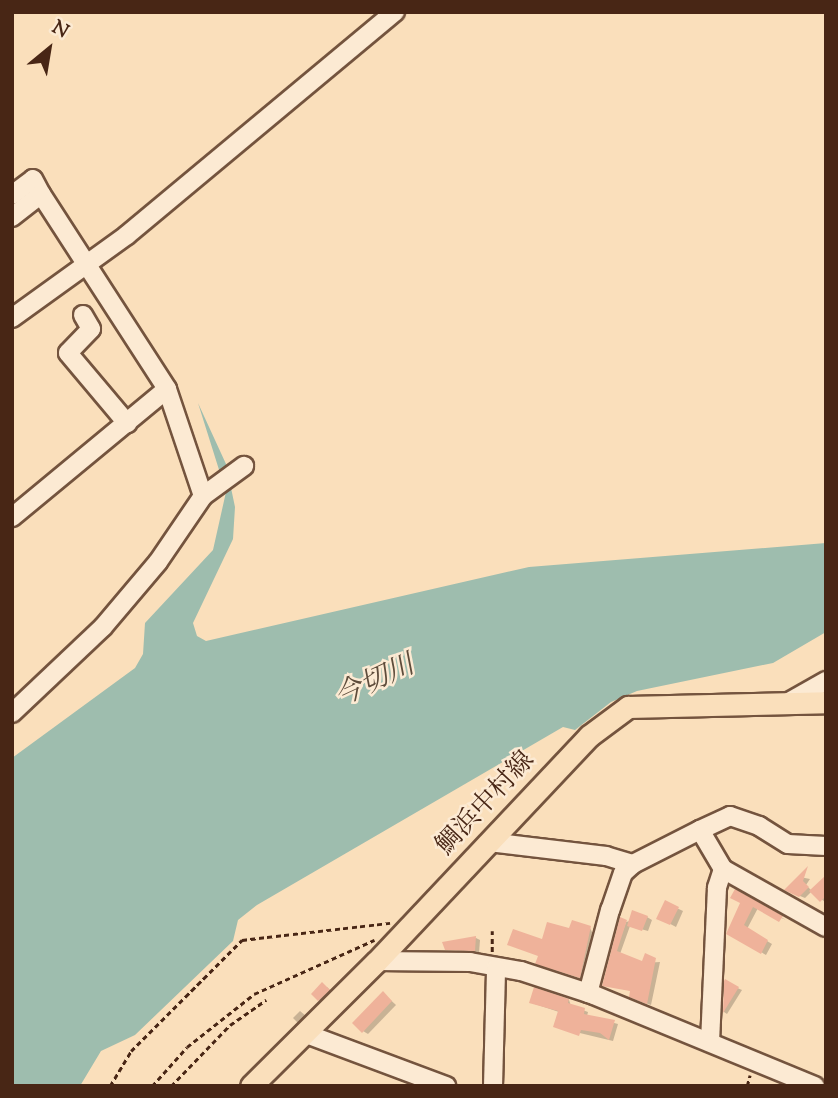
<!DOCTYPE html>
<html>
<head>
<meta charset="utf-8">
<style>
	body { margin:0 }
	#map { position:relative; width:838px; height:1098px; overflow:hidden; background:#fadfbb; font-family:"Sorts Mill Goudy","Noto Serif JP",serif }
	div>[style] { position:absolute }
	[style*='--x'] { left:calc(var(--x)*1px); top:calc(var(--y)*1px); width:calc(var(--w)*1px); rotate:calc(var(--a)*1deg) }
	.water>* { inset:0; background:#9ebdae }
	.shadow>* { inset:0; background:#0003 }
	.building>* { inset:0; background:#efb29a }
	.path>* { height:2.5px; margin-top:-1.25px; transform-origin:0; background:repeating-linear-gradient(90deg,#482615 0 5px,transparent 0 8.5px) }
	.roads { filter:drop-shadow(2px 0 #74543e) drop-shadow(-2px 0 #74543e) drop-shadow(0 2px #74543e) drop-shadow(0 -2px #74543e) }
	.minor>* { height:18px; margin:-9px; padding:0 9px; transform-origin:9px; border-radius:9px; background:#fcead3 }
	.major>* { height:21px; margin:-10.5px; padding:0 10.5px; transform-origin:10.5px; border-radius:10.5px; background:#fadfbb }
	span { translate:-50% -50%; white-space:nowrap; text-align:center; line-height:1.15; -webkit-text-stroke:5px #fcead3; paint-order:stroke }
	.street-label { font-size:26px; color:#482615 }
	.water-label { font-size:28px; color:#5e4c3b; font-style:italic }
	.frame { position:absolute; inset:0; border:14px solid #482615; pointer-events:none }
	.north { position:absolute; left:14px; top:14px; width:70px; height:70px; -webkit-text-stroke:5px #fcead3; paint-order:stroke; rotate:30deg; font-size:19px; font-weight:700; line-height:28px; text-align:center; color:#482615 }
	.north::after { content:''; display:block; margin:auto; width:24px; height:32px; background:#482615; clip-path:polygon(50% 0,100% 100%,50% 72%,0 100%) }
</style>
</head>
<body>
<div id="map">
	<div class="water">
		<div style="clip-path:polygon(198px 403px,226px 464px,235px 507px,233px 539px,193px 623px,197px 636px,206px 641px,529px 567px,826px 543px,826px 632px,773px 663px,637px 691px,611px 702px,575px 730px,563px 727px,257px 905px,238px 920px,233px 941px,135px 1035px,101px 1051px,80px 1086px,12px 1086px,12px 758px,135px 668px,143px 654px,145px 623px,213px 550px,226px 492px)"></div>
	</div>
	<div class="shadow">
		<div style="clip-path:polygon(800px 877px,810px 879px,806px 885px,812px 891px,826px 877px,826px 903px,812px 891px,805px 898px,790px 892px)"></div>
		<div style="clip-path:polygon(736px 891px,786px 920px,758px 908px,747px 929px,772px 944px,766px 955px,728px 933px,742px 902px)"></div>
		<div style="clip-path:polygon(666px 903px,683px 911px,676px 927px,659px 918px)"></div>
		<div style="clip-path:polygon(647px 917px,652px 920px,648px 931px,630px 926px,620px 954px,643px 963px,660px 962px,651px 1005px,635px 999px,632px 991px,604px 985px,626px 922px)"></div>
		<div style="clip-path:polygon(590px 928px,595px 938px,584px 979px,541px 965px,543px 941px)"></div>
		<div style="clip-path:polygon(476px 938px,480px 940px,479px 953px,447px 949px)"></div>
		<div style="clip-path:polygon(726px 983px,742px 990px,727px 1014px,724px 1012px)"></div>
		<div style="clip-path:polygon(327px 987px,333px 993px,324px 1002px,319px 1000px)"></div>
		<div style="clip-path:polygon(535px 989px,569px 1000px,571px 1006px,588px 1012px,587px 1016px,618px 1024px,613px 1041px,559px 1028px,559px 1012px,535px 1004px)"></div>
		<div style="clip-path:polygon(383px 993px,396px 1005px,368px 1034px,363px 1031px)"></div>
		<div style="clip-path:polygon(300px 1011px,306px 1016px,298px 1023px,293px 1018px)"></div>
	</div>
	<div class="building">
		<div style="clip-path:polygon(808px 866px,803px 881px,809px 887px,799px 897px,784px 890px)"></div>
		<div style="clip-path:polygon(826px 875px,826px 896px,820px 902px,809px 891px)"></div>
		<div style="clip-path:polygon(735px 889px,783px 916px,779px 922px,753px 907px,744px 925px,768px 940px,761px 954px,726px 934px,740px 903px,730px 898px)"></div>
		<div style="clip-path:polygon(665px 900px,679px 907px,670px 925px,656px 919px)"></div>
		<div style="clip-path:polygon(632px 910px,648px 916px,642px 931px,627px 926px)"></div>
		<div style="clip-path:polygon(620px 917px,627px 920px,617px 951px,642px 961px,645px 953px,656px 958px,647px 1004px,629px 997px,630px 991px,602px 986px)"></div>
		<div style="clip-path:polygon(572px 920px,591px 926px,580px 978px,535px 964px,538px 956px,507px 945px,513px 929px,542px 939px,547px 922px,569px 928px)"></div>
		<div style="clip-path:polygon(476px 936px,475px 951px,445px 950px,442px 942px)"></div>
		<div style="clip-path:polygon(725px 979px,739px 987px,723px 1013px,724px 981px)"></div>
		<div style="clip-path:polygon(322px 982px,330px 990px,318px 1001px,311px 994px)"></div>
		<div style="clip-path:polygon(534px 987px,569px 999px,568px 1003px,585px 1008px,584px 1014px,615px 1020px,609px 1040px,600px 1033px,581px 1030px,579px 1036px,553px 1027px,558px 1011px,529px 1003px)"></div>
		<div style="clip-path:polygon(383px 991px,392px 1001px,362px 1033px,352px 1023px)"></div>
	</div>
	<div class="path">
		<div style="--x:492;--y:952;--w:21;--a:-90"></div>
		<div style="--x:110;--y:1086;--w:41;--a:-59"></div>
		<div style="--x:131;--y:1051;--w:157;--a:-45"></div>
		<div style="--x:242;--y:940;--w:149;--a:-6.6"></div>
		<div style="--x:152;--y:1086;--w:52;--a:-48.1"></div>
		<div style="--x:187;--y:1047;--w:85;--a:-38.3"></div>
		<div style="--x:254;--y:994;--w:132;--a:-24.2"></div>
		<div style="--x:171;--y:1086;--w:85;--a:-46"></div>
		<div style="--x:230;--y:1025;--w:44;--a:-34.8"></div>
		<div style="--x:747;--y:1086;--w:11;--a:-75"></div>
	</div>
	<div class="roads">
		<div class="minor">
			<div style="--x:12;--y:195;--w:26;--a:-37"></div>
			<div style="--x:33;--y:179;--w:17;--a:62"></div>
			<div style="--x:12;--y:217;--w:37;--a:-38"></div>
			<div style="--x:41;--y:194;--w:232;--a:57.1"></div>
			<div style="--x:167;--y:389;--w:201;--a:140.4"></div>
			<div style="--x:83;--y:315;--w:16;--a:60"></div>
			<div style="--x:91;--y:329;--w:33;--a:134"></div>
			<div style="--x:68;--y:353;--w:92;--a:49.9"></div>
			<div style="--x:12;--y:318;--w:142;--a:-35.8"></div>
			<div style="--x:127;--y:235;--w:349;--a:-39.8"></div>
			<div style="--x:167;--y:389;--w:113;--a:71.4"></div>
			<div style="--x:789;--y:702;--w:43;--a:-29.6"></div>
			<div style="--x:12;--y:713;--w:125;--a:-43.4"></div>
			<div style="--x:103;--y:627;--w:85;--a:-49.8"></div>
			<div style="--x:158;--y:562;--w:80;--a:-55.7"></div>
			<div style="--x:203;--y:496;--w:51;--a:-36.2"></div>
			<div style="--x:700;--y:830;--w:33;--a:-25"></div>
			<div style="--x:730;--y:816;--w:31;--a:19"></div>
			<div style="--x:759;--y:826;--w:34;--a:32"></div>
			<div style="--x:788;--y:844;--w:38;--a:3"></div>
			<div style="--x:489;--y:842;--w:118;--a:6.8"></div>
			<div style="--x:606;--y:856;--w:28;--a:17"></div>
			<div style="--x:633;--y:864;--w:13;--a:138"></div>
			<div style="--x:623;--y:873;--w:39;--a:109"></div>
			<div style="--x:610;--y:910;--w:86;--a:104.8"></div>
			<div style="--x:633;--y:864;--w:75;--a:-26.9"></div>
			<div style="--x:700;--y:830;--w:45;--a:59.5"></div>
			<div style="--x:723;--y:869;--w:20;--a:108"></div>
			<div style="--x:717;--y:888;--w:154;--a:92.6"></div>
			<div style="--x:723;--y:869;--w:118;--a:29.4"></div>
			<div style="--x:377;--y:961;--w:93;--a:0.6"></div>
			<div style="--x:470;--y:962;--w:52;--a:10"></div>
			<div style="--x:521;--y:971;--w:77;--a:18.2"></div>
			<div style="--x:594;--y:995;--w:239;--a:22.4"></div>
			<div style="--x:304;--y:1033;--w:152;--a:20.5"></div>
			<div style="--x:493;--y:1086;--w:118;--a:-88.5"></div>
		</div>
		<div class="major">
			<div style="--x:251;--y:1086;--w:177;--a:-44.8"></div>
			<div style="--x:377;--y:961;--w:309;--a:-46.7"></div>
			<div style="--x:589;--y:736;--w:49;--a:-36.6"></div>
			<div style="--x:628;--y:707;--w:198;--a:-1.4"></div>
		</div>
	</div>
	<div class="street-label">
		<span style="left:486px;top:804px;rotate:-47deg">鯛浜中村線</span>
	</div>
	<div class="water-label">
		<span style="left:375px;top:682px;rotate:-25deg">今切川</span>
	</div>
	<div class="frame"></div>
	<div class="north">N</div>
</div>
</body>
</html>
